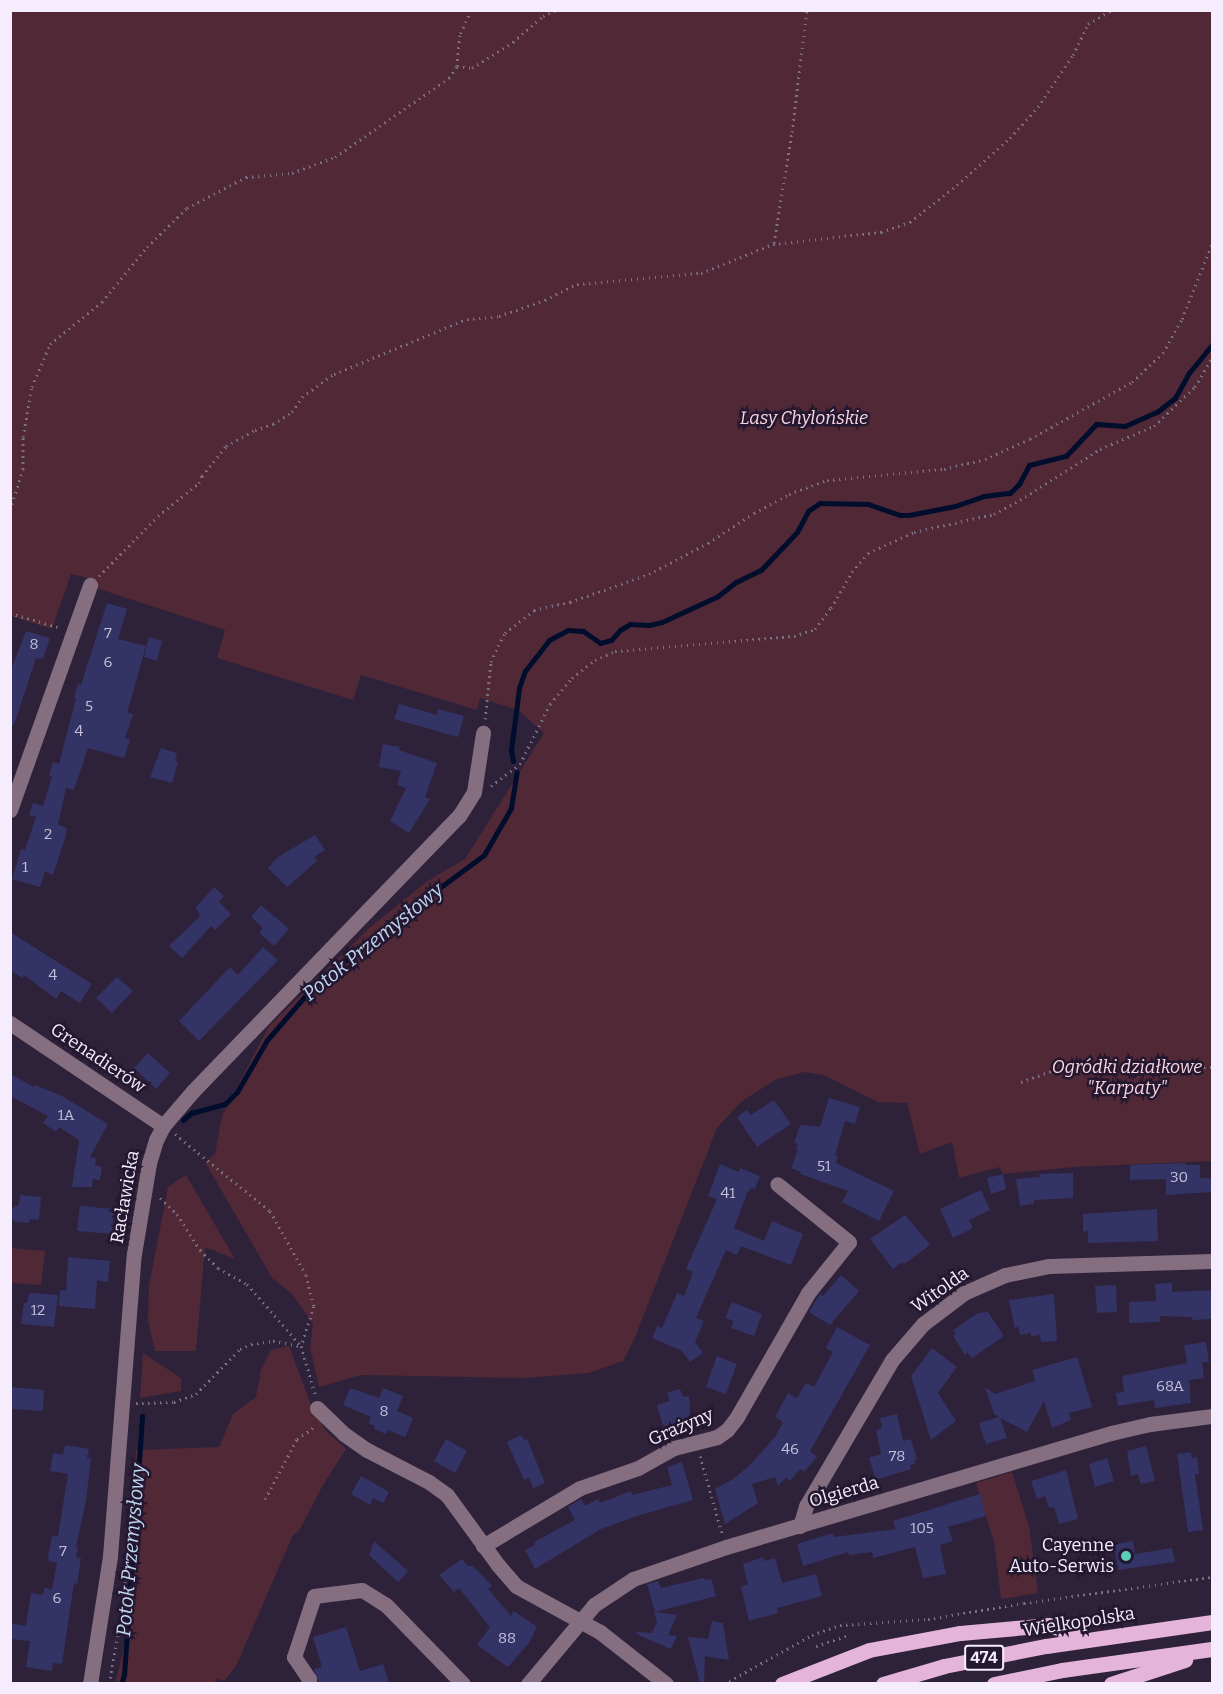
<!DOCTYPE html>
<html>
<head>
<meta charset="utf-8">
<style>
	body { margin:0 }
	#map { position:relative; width:1223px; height:1694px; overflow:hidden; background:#2e213a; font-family:Bitter,serif }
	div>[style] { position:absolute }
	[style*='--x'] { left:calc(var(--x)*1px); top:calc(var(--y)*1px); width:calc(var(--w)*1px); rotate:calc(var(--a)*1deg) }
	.green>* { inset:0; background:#512836 }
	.stream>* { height:5px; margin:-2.5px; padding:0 2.5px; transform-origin:2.5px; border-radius:2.5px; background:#000d2d }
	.building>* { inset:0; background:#343366 }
	.path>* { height:3px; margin-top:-1.5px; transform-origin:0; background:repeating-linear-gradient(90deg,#7a6f85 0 1.5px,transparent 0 6px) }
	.minor>* { height:15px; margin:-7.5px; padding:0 7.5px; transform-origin:7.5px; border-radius:7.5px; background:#856e80 }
	.major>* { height:15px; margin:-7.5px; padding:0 7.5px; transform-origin:7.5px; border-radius:7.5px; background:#e4b4db }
	.dots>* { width:16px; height:16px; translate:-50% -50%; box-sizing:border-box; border:3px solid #241830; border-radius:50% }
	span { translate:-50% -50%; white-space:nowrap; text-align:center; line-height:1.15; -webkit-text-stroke:5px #241830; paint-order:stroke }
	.number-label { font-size:15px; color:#c5bed8 }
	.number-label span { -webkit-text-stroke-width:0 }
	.shield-label span { padding:2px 4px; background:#241830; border:2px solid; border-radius:4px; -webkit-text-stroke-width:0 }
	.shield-label { font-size:16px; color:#f5edfe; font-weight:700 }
	.park-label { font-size:18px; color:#fdd5e0; font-style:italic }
	.street-label { font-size:18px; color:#f5edfe }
	.poi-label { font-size:18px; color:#f5edfe }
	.right { translate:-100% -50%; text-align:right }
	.water-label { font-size:20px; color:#c0d6f3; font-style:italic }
	.frame { position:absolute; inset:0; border:12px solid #f5edfe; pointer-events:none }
</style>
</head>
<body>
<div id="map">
	<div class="green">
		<div style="clip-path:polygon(11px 11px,1212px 11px,1212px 1161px,1074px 1167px,1003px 1174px,999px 1167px,959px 1178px,952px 1142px,920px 1154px,907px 1103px,878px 1102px,824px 1075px,804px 1072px,775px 1080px,741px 1102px,717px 1128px,634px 1340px,623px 1361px,589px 1373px,525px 1378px,361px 1375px,319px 1387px,310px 1347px,313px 1324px,292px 1294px,272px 1278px,205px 1162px,215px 1154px,222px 1116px,269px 1026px,368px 929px,426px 882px,465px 859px,544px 733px,518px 710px,480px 698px,477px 710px,361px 675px,353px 700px,217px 658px,225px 630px,96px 588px,98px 581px,80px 576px,71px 574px,52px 629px,11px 616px)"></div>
		<div style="clip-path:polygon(186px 1175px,235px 1259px,205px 1247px,196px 1351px,155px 1351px,148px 1320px,149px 1286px,168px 1187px)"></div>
		<div style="clip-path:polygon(10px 1248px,45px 1251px,41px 1285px,11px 1283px)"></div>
		<div style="clip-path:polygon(289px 1346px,313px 1410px,326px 1431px,346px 1449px,323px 1485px,299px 1531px,293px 1535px,236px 1666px,224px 1681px,217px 1678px,214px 1683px,115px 1684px,129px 1627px,136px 1450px,219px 1447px,233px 1414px,256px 1397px,261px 1370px,271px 1350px)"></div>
		<div style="clip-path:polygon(143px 1353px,181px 1378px,181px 1391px,140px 1398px)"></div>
		<div style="clip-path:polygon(1012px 1472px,1029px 1526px,1038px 1593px,1001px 1599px,994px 1542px,976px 1483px)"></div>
	</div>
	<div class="stream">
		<div style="--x:513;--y:761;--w:11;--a:-100"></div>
		<div style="--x:511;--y:750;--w:63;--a:-82.6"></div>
		<div style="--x:519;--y:688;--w:18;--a:-71"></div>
		<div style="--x:525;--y:671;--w:39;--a:-52"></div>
		<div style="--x:549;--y:640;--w:21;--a:-28"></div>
		<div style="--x:568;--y:630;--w:15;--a:4"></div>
		<div style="--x:583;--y:631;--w:21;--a:35"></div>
		<div style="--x:600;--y:643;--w:11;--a:-15"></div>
		<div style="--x:611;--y:640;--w:13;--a:-48"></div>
		<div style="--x:620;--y:630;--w:12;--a:-31"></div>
		<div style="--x:630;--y:624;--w:19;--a:3"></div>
		<div style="--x:649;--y:625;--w:13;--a:-13"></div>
		<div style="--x:662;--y:622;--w:62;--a:-24.9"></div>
		<div style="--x:718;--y:596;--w:23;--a:-38"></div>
		<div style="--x:736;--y:582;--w:28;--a:-26"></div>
		<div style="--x:761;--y:570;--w:52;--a:-46.5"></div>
		<div style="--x:797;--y:532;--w:24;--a:-62"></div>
		<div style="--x:808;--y:511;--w:14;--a:-34"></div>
		<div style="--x:820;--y:503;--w:48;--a:1.2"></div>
		<div style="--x:868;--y:504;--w:34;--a:19"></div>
		<div style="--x:900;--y:515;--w:9;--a:0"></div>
		<div style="--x:909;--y:515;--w:47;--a:-11.1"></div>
		<div style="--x:955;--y:506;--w:31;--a:-19"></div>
		<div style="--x:984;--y:496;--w:26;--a:-7"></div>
		<div style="--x:1010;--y:493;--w:13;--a:-45"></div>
		<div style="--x:1019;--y:484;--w:21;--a:-62"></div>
		<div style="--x:1029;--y:465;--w:38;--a:-14"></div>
		<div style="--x:1066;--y:456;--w:44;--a:-46.8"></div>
		<div style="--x:1096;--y:424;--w:29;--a:4"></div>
		<div style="--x:1125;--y:426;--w:35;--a:-24"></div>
		<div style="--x:1157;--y:412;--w:23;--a:-38"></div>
		<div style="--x:1175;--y:398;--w:29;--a:-61"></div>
		<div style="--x:1189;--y:373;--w:36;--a:-51"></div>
		<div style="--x:183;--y:1120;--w:11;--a:-41"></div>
		<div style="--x:191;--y:1113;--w:35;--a:-15"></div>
		<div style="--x:225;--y:1104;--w:17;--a:-45"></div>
		<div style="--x:237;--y:1092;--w:60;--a:-60"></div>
		<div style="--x:267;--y:1040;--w:69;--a:-49.1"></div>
		<div style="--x:312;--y:988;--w:94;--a:-39.4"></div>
		<div style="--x:385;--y:928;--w:123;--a:-36.4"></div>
		<div style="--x:484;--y:855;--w:54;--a:-60.1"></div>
		<div style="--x:511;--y:808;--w:36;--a:-81"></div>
		<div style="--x:121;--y:1684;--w:9;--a:-72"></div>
		<div style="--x:124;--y:1675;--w:260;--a:-86"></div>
	</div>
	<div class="building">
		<div style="clip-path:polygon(107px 603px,127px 609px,118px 639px,146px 646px,127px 713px,133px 714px,125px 738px,130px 740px,124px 758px,88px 748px,74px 790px,66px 788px,58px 825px,67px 828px,66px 835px,53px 875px,45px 871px,40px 887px,12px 879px,21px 849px,25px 850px,36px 817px,29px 815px,33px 803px,43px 806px,52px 777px,49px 776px,53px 762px,59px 764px,76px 698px,74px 697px,78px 684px,81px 685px)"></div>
		<div style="clip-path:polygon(26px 631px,50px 638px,43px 659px,36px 658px,14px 725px,10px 725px,10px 672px)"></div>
		<div style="clip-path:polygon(149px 637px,162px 641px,157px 661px,144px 657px)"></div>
		<div style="clip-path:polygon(399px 704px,437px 715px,438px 709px,464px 716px,458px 737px,394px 719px)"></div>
		<div style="clip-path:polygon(383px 744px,400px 747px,399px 750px,437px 763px,425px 797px,430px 799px,409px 833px,390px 821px,406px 788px,397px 785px,401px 771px,379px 767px)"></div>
		<div style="clip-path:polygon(161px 748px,177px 753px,175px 761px,178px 762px,172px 783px,150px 777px)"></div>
		<div style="clip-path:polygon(315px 835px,325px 850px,314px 857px,317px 861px,287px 887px,268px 868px,278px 857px)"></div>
		<div style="clip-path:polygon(214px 887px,224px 896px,219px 902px,231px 914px,215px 930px,211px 926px,182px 958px,169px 946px,200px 916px,196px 907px)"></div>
		<div style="clip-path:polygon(261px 905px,289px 929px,274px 946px,259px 933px,263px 928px,251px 917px)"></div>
		<div style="clip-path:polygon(10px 932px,92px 984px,80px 1003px,61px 991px,56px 999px,24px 975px,22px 978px,10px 970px)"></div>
		<div style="clip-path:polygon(263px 947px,278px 960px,199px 1041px,179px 1021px,230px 967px,238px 975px)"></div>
		<div style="clip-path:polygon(117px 977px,133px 991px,112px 1013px,96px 998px)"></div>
		<div style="clip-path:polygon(148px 1053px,170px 1073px,156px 1089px,134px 1068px)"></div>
		<div style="clip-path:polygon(10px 1074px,34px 1087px,35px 1085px,62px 1096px,108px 1124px,90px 1157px,96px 1158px,95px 1165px,102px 1167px,100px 1180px,93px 1179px,92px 1187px,72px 1187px,79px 1140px,59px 1127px,56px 1132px,43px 1123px,48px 1116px,10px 1096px)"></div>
		<div style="clip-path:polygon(829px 1098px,860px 1107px,855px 1124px,845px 1121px,835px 1155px,838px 1156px,836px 1163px,894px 1191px,879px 1221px,842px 1202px,848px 1191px,800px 1174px,801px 1172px,791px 1168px,798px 1150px,796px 1149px,798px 1144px,794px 1143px,800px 1125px,820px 1127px)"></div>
		<div style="clip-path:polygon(774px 1100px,791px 1124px,757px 1147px,737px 1117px,747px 1110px,751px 1115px)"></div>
		<div style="clip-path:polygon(1185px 1163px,1186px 1165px,1200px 1165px,1200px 1178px,1212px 1178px,1212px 1192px,1166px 1195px,1166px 1179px,1130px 1180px,1130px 1165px)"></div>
		<div style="clip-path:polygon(720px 1164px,739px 1172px,740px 1168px,760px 1176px,755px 1189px,751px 1188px,747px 1193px,734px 1228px,764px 1241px,772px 1221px,803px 1234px,791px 1265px,741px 1246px,737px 1255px,726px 1250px,696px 1318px,704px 1321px,695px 1342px,703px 1353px,690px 1362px,682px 1351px,652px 1338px,657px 1326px,662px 1328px,677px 1293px,684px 1296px,693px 1272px,686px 1269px,717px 1199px,708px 1196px)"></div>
		<div style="clip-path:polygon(1073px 1173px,1073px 1198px,1034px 1200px,1034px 1204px,1020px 1206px,1016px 1179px,1040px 1177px,1039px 1174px)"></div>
		<div style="clip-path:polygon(1003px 1174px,1006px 1189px,991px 1194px,987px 1178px)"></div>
		<div style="clip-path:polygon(981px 1190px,990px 1210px,969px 1220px,973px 1228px,953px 1238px,940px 1209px)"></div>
		<div style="clip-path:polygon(20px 1195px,41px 1197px,39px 1220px,30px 1219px,29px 1223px,16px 1222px,10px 1218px,10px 1210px,19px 1204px)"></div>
		<div style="clip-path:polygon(80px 1206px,114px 1209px,112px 1234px,77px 1231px)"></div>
		<div style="clip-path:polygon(1157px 1209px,1158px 1241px,1088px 1243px,1088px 1231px,1083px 1232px,1083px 1214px)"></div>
		<div style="clip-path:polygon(905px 1215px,930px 1245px,904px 1264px,902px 1262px,893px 1269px,870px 1239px)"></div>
		<div style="clip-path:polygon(68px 1257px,110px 1261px,108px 1282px,97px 1280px,95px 1309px,59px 1306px,60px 1290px,66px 1291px)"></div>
		<div style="clip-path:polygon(841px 1275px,859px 1291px,830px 1325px,809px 1312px,820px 1294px,823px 1296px)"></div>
		<div style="clip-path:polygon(1172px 1283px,1172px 1292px,1212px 1290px,1212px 1319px,1192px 1320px,1192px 1317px,1160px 1316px,1160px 1322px,1129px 1323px,1129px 1302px,1156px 1301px,1155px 1284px)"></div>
		<div style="clip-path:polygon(1116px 1285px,1117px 1312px,1097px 1313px,1095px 1286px)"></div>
		<div style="clip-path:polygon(29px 1293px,58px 1295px,54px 1327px,21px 1324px,24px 1303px,27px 1303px)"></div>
		<div style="clip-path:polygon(1054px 1294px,1057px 1341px,1041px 1342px,1040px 1335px,1031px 1337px,1031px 1333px,1020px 1335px,1018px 1326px,1015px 1329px,1009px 1300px)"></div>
		<div style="clip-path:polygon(732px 1302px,762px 1314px,754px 1336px,731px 1328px,734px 1321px,725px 1318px)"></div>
		<div style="clip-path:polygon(988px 1312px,1004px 1336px,972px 1358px,967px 1352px,965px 1355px,953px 1336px,956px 1334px,953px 1330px,978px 1313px)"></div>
		<div style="clip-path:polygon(837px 1327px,870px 1345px,810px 1451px,817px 1457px,804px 1472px,800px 1469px,790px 1481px,786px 1478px,778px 1486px,775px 1477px,752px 1484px,758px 1503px,725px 1524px,715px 1489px,732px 1480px,750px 1465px,775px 1437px,783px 1422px,775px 1417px,788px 1393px,797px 1398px,806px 1383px,814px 1387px,833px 1352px,826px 1348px)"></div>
		<div style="clip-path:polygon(1206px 1342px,1209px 1362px,1202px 1362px,1204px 1378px,1189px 1380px,1191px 1403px,1155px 1408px,1154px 1400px,1118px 1406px,1116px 1393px,1124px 1392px,1122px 1376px,1187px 1363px,1184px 1345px)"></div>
		<div style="clip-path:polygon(932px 1348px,957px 1367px,938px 1393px,956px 1421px,931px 1440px,911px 1376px)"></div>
		<div style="clip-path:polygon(717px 1356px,737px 1364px,726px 1394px,706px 1387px)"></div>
		<div style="clip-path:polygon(1077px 1357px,1092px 1407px,1069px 1413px,1071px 1420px,1052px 1428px,1044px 1401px,1027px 1432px,1000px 1418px,1007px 1438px,986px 1444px,979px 1423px,999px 1417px,994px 1414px,985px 1387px,995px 1394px,1035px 1381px,1032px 1370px)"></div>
		<div style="clip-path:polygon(10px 1387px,44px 1390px,43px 1411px,10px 1409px)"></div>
		<div style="clip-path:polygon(350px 1388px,379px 1398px,383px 1388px,403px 1396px,397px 1411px,413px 1418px,405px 1437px,388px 1430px,386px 1434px,374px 1429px,375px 1426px,368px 1423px,371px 1417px,343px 1405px)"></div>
		<div style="clip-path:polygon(680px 1389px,683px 1397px,689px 1396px,691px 1421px,663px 1426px,657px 1405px,670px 1401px,667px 1393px)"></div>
		<div style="clip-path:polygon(897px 1414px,903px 1441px,911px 1439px,917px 1459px,914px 1460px,915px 1464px,910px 1465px,911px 1469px,876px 1480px,869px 1458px,881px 1454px,876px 1430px,882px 1428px,880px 1418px)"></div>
		<div style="clip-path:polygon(521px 1435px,524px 1440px,527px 1439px,545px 1483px,533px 1488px,529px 1478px,524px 1480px,507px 1442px)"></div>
		<div style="clip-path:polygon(446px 1439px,467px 1451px,455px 1473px,434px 1461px)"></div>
		<div style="clip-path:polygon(65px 1445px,89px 1449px,87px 1458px,91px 1458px,86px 1500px,76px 1547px,78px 1548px,76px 1557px,81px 1558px,77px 1584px,74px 1583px,62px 1664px,53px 1663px,52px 1671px,26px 1667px,30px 1641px,10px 1639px,10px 1623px,26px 1626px,31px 1593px,43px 1595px,44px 1588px,52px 1589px,57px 1563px,49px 1561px,48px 1556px,52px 1536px,58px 1536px,68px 1474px,50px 1471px,53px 1453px,63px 1455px)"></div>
		<div style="clip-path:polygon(1146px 1446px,1155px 1481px,1141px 1484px,1138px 1474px,1131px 1476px,1127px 1451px)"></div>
		<div style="clip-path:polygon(1191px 1452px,1192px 1458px,1197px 1457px,1199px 1474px,1195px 1474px,1203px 1530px,1188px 1532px,1177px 1454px)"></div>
		<div style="clip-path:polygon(1107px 1458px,1114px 1481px,1095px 1487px,1089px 1464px)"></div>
		<div style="clip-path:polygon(682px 1462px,693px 1500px,640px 1515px,601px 1529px,535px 1569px,525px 1550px,535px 1545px,534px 1542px,575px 1520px,568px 1507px,581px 1499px,585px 1506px,598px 1499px,600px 1503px,631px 1491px,632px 1495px,672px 1485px,667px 1467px)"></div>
		<div style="clip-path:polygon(1066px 1470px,1078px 1519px,1059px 1524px,1054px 1507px,1049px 1508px,1045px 1496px,1037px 1499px,1031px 1481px)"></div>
		<div style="clip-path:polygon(361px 1476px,389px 1492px,383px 1503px,373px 1498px,370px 1505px,351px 1494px)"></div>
		<div style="clip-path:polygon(980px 1494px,986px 1516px,948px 1527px,953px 1541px,940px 1545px,946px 1574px,923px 1578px,915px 1547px,873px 1558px,872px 1552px,849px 1555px,848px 1552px,803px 1566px,797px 1544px,833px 1533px,834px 1537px,896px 1529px,893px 1521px)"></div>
		<div style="clip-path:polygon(374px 1541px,408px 1571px,398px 1582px,369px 1555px)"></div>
		<div style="clip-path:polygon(1133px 1541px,1135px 1554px,1172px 1548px,1175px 1562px,1118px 1570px,1114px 1544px)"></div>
		<div style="clip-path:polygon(763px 1557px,764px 1561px,775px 1558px,782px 1583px,816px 1574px,822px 1596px,777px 1608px,778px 1613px,749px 1621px,741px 1586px,748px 1585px,743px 1564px)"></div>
		<div style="clip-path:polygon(462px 1559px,468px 1566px,473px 1566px,492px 1586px,488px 1589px,511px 1616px,514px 1611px,537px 1627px,529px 1643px,508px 1667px,477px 1645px,490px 1627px,459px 1588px,454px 1592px,439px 1575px)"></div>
		<div style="clip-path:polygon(704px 1578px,705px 1580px,711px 1579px,716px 1596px,655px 1612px,647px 1584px,658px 1581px,661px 1588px)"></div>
		<div style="clip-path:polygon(654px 1612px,677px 1615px,668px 1635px,677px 1636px,671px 1649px,636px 1634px,637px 1632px,652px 1633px,657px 1622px)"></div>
		<div style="clip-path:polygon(712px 1621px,723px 1623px,729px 1660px,705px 1656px,704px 1683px,700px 1683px,688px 1637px,708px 1639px)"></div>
		<div style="clip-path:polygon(346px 1627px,360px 1671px,383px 1664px,389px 1683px,319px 1683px,314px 1669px,322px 1667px,313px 1637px)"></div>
	</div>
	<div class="path">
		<div style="--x:471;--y:10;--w:27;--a:114"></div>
		<div style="--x:460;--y:35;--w:31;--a:96"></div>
		<div style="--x:457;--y:66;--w:15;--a:8"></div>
		<div style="--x:472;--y:68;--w:49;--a:-32.4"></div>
		<div style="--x:513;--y:42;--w:40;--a:-41"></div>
		<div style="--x:543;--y:16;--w:14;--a:-25"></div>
		<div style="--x:774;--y:243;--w:112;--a:-80.8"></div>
		<div style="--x:792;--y:132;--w:123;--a:-83"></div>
		<div style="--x:10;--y:510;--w:43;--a:-72.4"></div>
		<div style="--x:23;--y:469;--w:32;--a:-90"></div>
		<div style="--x:23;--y:437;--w:51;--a:-79.8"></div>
		<div style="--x:32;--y:387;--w:47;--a:-67.3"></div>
		<div style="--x:50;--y:344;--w:67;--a:-38.9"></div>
		<div style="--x:102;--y:302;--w:71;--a:-50.7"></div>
		<div style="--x:147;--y:247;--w:56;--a:-44.3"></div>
		<div style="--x:187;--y:208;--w:67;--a:-27.7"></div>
		<div style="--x:246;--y:177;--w:46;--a:-5"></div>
		<div style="--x:292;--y:173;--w:46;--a:-20.4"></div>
		<div style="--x:335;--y:157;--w:139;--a:-34.7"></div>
		<div style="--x:449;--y:78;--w:14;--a:-56"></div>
		<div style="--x:99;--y:576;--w:84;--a:-45.5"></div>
		<div style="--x:158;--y:516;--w:53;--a:-38.8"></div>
		<div style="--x:199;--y:483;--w:8;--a:-67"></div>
		<div style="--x:202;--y:476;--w:38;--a:-51"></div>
		<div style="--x:226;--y:446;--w:33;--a:-29"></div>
		<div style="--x:255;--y:430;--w:19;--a:-18"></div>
		<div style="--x:273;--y:424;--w:22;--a:-32"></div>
		<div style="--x:292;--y:412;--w:18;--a:-56"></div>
		<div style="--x:302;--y:397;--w:39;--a:-36"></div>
		<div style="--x:334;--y:374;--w:144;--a:-22.5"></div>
		<div style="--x:467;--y:319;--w:32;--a:-5"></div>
		<div style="--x:499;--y:316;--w:49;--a:-19.2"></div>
		<div style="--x:545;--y:300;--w:36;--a:-27"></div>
		<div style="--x:577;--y:284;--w:124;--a:-5.1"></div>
		<div style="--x:701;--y:273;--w:78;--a:-21.9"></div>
		<div style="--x:773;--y:244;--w:109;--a:-6.3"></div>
		<div style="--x:881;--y:232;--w:31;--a:-19"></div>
		<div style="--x:910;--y:222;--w:60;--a:-38.2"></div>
		<div style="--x:957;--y:185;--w:71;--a:-41.6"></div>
		<div style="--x:1010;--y:138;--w:42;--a:-47.9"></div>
		<div style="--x:1038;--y:107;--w:63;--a:-56.1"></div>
		<div style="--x:1073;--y:55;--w:34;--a:-64"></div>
		<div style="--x:1088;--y:24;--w:27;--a:-31"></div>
		<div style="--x:10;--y:613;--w:50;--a:16.3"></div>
		<div style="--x:485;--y:719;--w:57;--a:-84"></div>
		<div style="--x:491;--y:662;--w:17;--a:-66"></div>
		<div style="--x:498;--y:646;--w:15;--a:-62"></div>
		<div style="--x:505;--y:633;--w:37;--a:-38"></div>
		<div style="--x:534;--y:610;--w:37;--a:-13"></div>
		<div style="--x:570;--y:602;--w:84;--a:-19.5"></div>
		<div style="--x:649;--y:574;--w:67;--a:-27.7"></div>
		<div style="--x:708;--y:543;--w:55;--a:-33.1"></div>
		<div style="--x:754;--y:513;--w:40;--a:-28"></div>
		<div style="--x:789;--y:494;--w:40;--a:-20.2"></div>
		<div style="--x:827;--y:480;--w:118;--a:-5.4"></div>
		<div style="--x:944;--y:469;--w:42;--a:-13.7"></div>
		<div style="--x:985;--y:459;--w:49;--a:-24"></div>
		<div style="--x:1030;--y:439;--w:117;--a:-29.2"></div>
		<div style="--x:1132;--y:382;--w:42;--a:-43.1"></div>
		<div style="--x:1163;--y:353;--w:39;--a:-61"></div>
		<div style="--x:1182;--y:319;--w:81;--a:-68.2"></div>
		<div style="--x:491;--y:786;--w:36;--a:-37"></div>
		<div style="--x:520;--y:764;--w:67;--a:-63.4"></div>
		<div style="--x:550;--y:704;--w:34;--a:-50"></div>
		<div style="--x:572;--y:678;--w:29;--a:-38"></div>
		<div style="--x:595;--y:660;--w:22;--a:-24"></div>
		<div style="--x:615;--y:651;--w:180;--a:-4.8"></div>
		<div style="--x:794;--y:636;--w:22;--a:-18"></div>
		<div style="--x:815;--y:629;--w:26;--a:-53"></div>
		<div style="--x:831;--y:608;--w:42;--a:-59.7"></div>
		<div style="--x:852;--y:572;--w:25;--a:-50"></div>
		<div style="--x:868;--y:553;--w:51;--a:-24.5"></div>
		<div style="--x:914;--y:532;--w:82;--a:-12.7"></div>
		<div style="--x:994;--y:514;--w:30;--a:-28"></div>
		<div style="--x:1020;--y:500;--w:95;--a:-32.5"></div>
		<div style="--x:1100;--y:449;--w:59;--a:-23.1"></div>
		<div style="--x:1154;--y:426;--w:57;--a:-43.6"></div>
		<div style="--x:1195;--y:387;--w:34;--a:-60"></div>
		<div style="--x:1021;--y:1082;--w:41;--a:-19.7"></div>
		<div style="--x:1060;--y:1068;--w:152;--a:-0.4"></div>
		<div style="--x:175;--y:1134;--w:122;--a:39"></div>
		<div style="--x:270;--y:1211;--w:73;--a:60.6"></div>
		<div style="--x:306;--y:1275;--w:32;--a:76"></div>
		<div style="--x:314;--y:1306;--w:42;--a:108"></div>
		<div style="--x:301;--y:1346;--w:50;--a:73.7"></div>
		<div style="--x:160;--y:1198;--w:23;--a:43"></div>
		<div style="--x:177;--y:1214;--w:43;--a:57.4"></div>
		<div style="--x:200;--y:1250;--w:25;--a:45"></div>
		<div style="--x:218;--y:1268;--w:33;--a:29"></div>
		<div style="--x:247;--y:1284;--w:82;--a:48.9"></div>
		<div style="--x:136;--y:1403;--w:38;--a:-2"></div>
		<div style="--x:174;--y:1402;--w:23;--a:-20"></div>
		<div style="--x:196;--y:1394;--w:63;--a:-45.6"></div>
		<div style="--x:240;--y:1349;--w:12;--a:-24"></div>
		<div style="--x:251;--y:1344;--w:22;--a:-8"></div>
		<div style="--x:273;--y:1341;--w:27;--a:10"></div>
		<div style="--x:700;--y:1456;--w:80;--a:74.1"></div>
		<div style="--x:265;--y:1499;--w:68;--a:-61.9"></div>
		<div style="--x:297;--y:1439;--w:21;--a:-35"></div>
		<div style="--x:816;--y:1646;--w:35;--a:-18"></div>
		<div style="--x:109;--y:1684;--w:72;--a:-79.6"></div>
		<div style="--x:122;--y:1613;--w:54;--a:-84.7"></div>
		<div style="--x:724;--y:1684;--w:101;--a:-29.1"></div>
		<div style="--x:812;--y:1635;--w:30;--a:-20"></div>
		<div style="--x:840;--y:1625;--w:88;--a:-3.9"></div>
		<div style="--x:928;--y:1619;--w:97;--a:-9.5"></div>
		<div style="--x:1024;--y:1603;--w:190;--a:-7.9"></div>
	</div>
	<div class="minor">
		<div style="--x:10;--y:810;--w:239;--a:-70.4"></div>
		<div style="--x:10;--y:1023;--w:184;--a:33.9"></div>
		<div style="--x:317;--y:1408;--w:37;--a:44"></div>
		<div style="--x:344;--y:1434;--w:28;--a:35"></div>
		<div style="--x:367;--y:1450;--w:70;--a:27.3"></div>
		<div style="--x:429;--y:1482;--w:22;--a:36"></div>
		<div style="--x:447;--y:1495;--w:87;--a:53.9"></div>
		<div style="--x:498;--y:1565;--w:28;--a:49"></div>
		<div style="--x:516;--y:1586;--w:96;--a:28.7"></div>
		<div style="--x:600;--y:1632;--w:84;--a:38.2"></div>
		<div style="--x:800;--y:1526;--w:21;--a:-73"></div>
		<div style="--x:806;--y:1506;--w:169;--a:-59.5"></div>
		<div style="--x:892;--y:1360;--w:48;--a:-49.3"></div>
		<div style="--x:923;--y:1324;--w:51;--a:-37.1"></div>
		<div style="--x:964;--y:1293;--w:45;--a:-23.7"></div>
		<div style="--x:1005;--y:1275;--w:45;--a:-11.6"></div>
		<div style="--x:1049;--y:1266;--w:163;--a:-1.8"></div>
		<div style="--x:483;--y:1546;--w:113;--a:-30.9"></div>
		<div style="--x:580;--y:1488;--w:61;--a:-19"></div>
		<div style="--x:638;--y:1468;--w:41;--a:-29.1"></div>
		<div style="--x:674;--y:1448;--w:44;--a:-14.3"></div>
		<div style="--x:717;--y:1437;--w:12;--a:-35"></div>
		<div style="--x:727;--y:1430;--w:16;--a:-52"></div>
		<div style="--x:737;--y:1417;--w:143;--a:-60.2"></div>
		<div style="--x:808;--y:1293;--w:65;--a:-51.2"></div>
		<div style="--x:849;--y:1242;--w:92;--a:-141.1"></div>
		<div style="--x:90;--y:1684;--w:130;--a:-81.1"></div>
		<div style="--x:110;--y:1556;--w:303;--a:-85.5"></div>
		<div style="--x:134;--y:1254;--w:92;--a:-80.6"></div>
		<div style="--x:149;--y:1163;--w:24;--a:-73"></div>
		<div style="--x:156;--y:1140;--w:16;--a:-63"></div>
		<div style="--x:163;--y:1126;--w:46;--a:-49.4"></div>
		<div style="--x:193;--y:1091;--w:383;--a:-46"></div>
		<div style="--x:459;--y:816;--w:28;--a:-58"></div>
		<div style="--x:474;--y:792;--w:60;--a:-81.3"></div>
		<div style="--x:309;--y:1684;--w:5;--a:-90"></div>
		<div style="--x:309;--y:1679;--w:27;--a:-124"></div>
		<div style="--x:294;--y:1657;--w:64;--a:-71.8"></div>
		<div style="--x:314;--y:1596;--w:48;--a:-7.1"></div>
		<div style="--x:362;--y:1590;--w:28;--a:32"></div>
		<div style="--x:386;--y:1605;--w:110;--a:45.7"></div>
		<div style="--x:528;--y:1684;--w:103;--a:-50.1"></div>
		<div style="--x:594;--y:1605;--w:47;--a:-33.7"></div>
		<div style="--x:633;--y:1579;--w:98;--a:-19"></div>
		<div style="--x:726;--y:1547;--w:402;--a:-16.5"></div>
		<div style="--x:1111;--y:1433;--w:40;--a:-13"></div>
		<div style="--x:1150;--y:1424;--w:63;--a:-7.4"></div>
	</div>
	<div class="major">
		<div style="--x:782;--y:1684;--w:93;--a:-21.3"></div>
		<div style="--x:869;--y:1650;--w:93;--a:-10.6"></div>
		<div style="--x:960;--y:1633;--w:89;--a:-5.1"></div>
		<div style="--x:1049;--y:1625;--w:37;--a:19"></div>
		<div style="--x:883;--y:1684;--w:64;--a:-16.4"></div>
		<div style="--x:944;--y:1666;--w:104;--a:-11.1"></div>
		<div style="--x:1046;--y:1646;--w:168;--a:-8.2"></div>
		<div style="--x:994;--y:1684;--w:69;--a:-11.6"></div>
		<div style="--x:1062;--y:1670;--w:151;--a:-8"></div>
		<div style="--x:1111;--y:1684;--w:78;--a:-18"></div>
	</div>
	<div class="dots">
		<div style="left:1126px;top:1556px;background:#5dceb9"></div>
	</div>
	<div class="number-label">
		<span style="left:108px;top:634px">7</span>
		<span style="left:34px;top:645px">8</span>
		<span style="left:108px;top:663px">6</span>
		<span style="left:89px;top:707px">5</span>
		<span style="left:79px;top:732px">4</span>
		<span style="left:48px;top:835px">2</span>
		<span style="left:25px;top:868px">1</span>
		<span style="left:53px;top:976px">4</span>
		<span style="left:66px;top:1116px">1A</span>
		<span style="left:824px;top:1167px">51</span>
		<span style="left:1179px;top:1178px">30</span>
		<span style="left:728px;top:1194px">41</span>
		<span style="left:38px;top:1311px">12</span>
		<span style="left:1170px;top:1387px">68A</span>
		<span style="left:384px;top:1412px">8</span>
		<span style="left:790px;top:1450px">46</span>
		<span style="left:897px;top:1457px">78</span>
		<span style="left:922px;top:1529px">105</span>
		<span style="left:63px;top:1552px">7</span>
		<span style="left:57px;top:1599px">6</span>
		<span style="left:507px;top:1639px">88</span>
	</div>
	<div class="shield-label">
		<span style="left:984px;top:1658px">474</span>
	</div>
	<div class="park-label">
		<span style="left:804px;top:418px">Lasy Chylońskie</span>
		<span style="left:1127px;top:1078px">Ogródki działkowe<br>"Karpaty"</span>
	</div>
	<div class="street-label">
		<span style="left:98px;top:1058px;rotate:34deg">Grenadierów</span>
		<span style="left:125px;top:1197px;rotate:-80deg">Racławicka</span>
		<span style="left:940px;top:1290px;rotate:-35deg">Witolda</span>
		<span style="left:681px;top:1427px;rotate:-23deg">Grażyny</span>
		<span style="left:844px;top:1492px;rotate:-16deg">Olgierda</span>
		<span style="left:1079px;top:1622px;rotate:-9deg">Wielkopolska</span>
	</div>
	<div class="poi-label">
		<span class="right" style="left:1114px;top:1556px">Cayenne<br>Auto-Serwis</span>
	</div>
	<div class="water-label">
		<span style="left:373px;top:942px;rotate:-39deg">Potok Przemysłowy</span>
		<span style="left:131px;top:1550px;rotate:-85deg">Potok Przemysłowy</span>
	</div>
	<div class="frame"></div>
</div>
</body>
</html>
